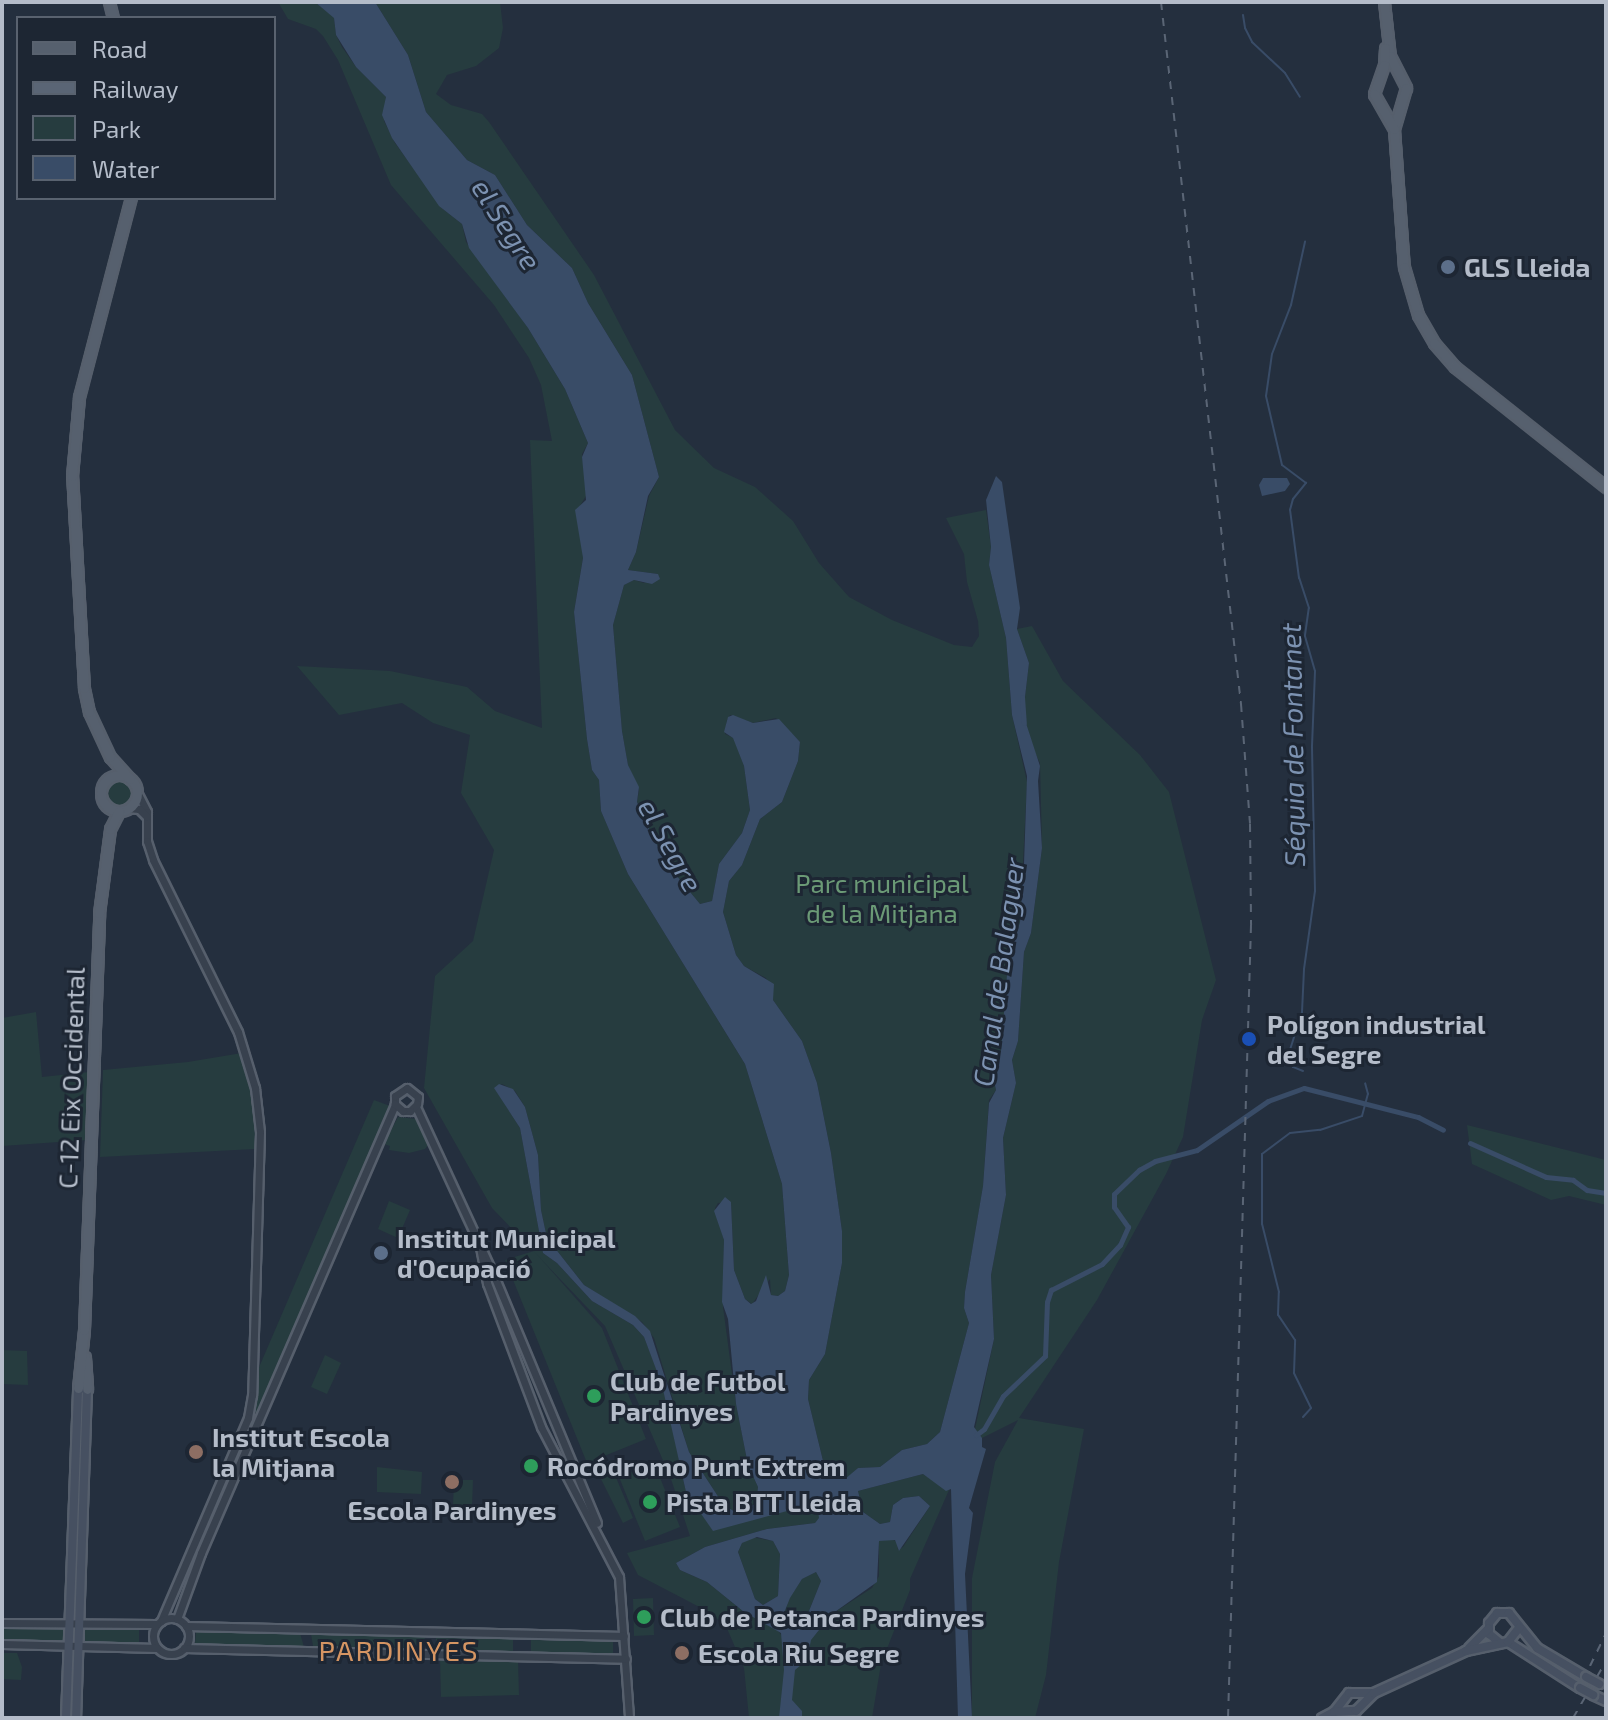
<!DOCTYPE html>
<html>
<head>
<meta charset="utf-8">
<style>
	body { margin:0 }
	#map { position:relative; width:1608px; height:1720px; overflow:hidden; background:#242f3e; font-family:"Exo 2",sans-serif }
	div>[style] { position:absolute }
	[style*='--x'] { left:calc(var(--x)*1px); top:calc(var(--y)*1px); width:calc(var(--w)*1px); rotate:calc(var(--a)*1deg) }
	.green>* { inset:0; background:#263c3f }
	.round { border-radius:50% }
	.water>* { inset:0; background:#394c67 }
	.stream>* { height:2px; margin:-1px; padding:0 1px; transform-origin:1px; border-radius:1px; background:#394c67 }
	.canal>* { height:5px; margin:-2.5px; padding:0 2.5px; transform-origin:2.5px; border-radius:2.5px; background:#394c67 }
	.roads { filter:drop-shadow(2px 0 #565f6c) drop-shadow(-2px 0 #565f6c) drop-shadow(0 2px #565f6c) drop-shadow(0 -2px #565f6c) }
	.tertiary>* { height:7px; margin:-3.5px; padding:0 3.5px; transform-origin:3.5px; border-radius:3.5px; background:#38414e }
	.tertiary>.ring { margin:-3.5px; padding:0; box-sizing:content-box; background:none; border:7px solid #38414e; border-radius:50% }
	.secondary>* { height:8px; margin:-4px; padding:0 4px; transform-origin:4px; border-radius:4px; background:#465061 }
	.primary>* { height:9px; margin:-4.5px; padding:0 4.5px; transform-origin:4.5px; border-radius:4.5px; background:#56606e }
	.primary>.ring { margin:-4.5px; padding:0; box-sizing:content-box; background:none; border:9px solid #56606e; border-radius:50% }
	.rail>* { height:2px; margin-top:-1px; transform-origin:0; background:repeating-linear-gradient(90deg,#5a6575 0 8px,transparent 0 16px) }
	.bridges { filter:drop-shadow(2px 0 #565f6c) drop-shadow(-2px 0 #565f6c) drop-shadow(0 2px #565f6c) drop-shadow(0 -2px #565f6c) }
	.secondary-bridge>* { height:8px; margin:-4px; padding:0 4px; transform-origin:4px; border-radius:4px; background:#465061 }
	.dots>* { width:22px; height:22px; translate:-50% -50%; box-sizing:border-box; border:4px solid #1d2633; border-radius:50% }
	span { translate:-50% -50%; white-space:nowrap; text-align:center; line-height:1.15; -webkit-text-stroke:6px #1d2633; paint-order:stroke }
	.poi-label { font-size:26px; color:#b4bcc9; font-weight:700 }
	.left { translate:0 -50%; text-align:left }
	.park-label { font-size:26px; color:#6b9a76 }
	.street-label { font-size:26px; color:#b4bcc9 }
	.water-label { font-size:28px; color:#7c92b1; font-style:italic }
	.neighbourhood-label { font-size:28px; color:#d59563; letter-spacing:2px }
	.frame { position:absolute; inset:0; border:4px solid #b4bcc9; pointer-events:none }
	.legend { position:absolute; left:16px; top:16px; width:260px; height:184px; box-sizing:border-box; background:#1d2633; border:2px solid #59626f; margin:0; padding:10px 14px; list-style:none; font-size:24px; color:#b4bcc9 }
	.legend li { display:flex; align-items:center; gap:16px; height:40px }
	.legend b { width:40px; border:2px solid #59626f }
</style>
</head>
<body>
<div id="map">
	<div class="green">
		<div style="clip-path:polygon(278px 2px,315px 2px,334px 17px,336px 35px,342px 47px,356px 67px,386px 97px,384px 121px,395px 143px,443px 209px,462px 224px,466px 242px,528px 328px,565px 389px,588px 443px,582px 454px,587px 494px,580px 506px,583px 558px,574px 612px,587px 739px,592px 770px,599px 780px,601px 811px,628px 874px,745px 1064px,782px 1184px,789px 1275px,785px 1291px,778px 1296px,771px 1295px,770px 1279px,752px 1304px,745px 1299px,734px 1270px,731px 1202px,718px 1203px,715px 1208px,724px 1240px,723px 1307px,736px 1404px,748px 1465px,758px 1487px,756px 1504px,735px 1512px,723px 1504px,689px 1452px,654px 1338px,642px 1322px,584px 1285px,547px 1238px,541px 1210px,538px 1155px,525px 1107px,515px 1091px,502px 1084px,495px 1088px,520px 1128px,543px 1253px,557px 1263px,592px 1301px,633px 1325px,644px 1337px,663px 1385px,686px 1492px,713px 1530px,816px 1502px,820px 1518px,815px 1523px,767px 1529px,705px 1547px,676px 1563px,680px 1570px,707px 1582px,744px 1612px,775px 1627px,782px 1636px,814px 1636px,832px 1614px,872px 1588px,879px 1576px,879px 1541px,892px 1539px,897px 1542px,898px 1550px,903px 1547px,930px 1506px,919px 1496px,903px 1498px,893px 1505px,890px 1522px,880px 1524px,863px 1512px,858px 1491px,923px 1474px,949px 1490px,910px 1579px,910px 1590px,881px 1664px,872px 1718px,749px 1718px,744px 1668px,726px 1626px,709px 1612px,638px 1575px,627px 1553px,690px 1536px,671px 1479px,605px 1326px,492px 1208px,424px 1088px,435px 976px,473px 941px,494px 850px,461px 793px,470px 735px,433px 723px,402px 703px,339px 715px,297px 666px,390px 671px,467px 687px,495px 711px,542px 728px,530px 440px,552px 441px,541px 385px,529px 358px,494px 305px,391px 185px,338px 60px,323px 36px,316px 29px,288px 19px)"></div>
		<div style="clip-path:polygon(375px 2px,500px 2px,503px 28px,499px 48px,476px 66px,447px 75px,436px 94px,451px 105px,482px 114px,489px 122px,594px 275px,675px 430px,714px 468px,755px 487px,793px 521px,819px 563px,849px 597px,892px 620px,954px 645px,972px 647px,979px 636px,978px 621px,967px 582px,964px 554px,946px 518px,986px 510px,991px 547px,989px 565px,1006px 638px,1012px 715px,1027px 782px,1020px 922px,1008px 962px,1002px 1050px,993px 1076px,996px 1090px,989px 1100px,983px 1186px,965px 1292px,964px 1308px,969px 1323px,940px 1432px,927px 1444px,902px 1450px,880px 1467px,858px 1468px,846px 1479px,828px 1474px,825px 1469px,808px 1399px,809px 1380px,825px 1354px,842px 1263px,842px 1231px,831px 1153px,817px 1083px,802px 1041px,773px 1000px,766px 978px,744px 966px,736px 955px,723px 912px,729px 881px,742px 865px,760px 819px,782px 802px,798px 761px,800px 742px,776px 718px,753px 723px,730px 715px,727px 720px,725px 734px,734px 738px,744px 766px,750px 810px,742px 833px,719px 864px,712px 901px,700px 904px,667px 864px,652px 835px,637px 802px,639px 790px,628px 765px,622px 731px,613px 625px,624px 585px,634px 580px,644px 583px,658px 574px,628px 570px,636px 552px,649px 496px,659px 477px,632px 375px,588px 303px,572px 268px,527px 225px,495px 175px,467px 160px,426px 112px,408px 55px)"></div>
		<div style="clip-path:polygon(1032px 626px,1063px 681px,1140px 755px,1169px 792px,1216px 980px,1202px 1020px,1183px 1137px,1166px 1174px,1097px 1300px,1019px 1418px,1084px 1429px,1059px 1562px,1046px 1675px,1035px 1718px,972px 1718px,972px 1578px,995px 1462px,1018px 1420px,982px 1438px,975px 1429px,994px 1339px,991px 1275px,1006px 1195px,1003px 1138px,1016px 1083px,1012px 1060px,1018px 1041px,1024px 952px,1031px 933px,1042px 848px,1040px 763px,1028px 738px,1023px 714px,1029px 663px,1017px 629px)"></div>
		<div class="round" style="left:105px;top:779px;width:28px;height:28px"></div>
		<div style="clip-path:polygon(36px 1012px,42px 1077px,89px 1072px,87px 1140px,2px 1146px,2px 1018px)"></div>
		<div style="clip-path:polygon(242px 1053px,254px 1100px,255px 1149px,100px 1157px,103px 1070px,188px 1062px)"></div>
		<div style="clip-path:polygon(374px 1100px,390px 1106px,258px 1414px,252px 1412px,257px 1372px)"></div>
		<div style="clip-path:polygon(398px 1117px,417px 1119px,429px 1144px,425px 1149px,409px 1153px,389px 1150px,390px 1146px,384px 1144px)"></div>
		<div style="clip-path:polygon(1467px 1125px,1606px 1160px,1606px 1205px,1569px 1196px,1551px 1200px,1472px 1164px)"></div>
		<div style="clip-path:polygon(389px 1201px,410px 1210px,398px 1238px,378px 1229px)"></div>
		<div style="clip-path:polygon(534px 1251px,602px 1328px,646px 1439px,587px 1463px,505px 1260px)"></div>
		<div style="clip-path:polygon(2px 1350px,27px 1351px,28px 1385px,2px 1384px)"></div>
		<div style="clip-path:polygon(325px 1355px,341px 1363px,327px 1394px,311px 1387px)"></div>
		<div style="clip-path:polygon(654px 1463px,680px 1527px,645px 1541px,619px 1477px)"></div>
		<div style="clip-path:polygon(377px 1467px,422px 1472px,421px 1494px,377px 1492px)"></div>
		<div style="clip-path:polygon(612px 1468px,633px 1518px,623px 1523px,599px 1475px)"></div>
		<div style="clip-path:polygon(454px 1480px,473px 1480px,472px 1507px,453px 1506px)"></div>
		<div style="clip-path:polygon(751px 1537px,773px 1541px,780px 1554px,778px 1596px,763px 1605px,755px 1599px,738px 1552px,742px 1543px)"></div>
		<div style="clip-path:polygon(816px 1572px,821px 1581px,809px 1611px,799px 1624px,785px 1629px,784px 1613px,790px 1597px,802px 1579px)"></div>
		<div style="clip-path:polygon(653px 1598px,654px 1635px,634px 1636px,633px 1599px)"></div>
		<div style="clip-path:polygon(2px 1625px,64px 1626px,64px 1643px,2px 1642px)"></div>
		<div style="clip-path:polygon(83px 1627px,139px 1628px,139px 1645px,83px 1643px)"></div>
		<div style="clip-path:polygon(196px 1632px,300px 1633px,304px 1647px,195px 1644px)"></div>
		<div style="clip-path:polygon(311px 1634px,425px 1637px,424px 1651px,313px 1646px)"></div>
		<div style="clip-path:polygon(436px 1638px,513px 1639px,513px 1651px,436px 1651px)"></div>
		<div style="clip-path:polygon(531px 1640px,613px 1641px,613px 1654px,531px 1653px)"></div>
		<div style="clip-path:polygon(2px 1653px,17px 1653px,22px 1667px,21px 1680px,2px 1679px)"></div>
		<div style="clip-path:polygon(440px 1659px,518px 1660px,519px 1695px,441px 1697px)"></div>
	</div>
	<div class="water">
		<div style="clip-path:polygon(evenodd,315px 2px,375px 2px,408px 55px,426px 112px,467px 160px,495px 175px,527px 225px,572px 268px,588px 303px,632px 375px,659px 477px,648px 496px,636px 552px,628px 570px,658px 574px,660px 579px,652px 584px,634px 580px,624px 585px,613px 625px,622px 731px,628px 765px,639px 787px,637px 802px,652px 835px,667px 864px,700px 904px,712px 901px,719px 864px,742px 833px,750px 810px,744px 766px,733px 738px,724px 732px,728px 717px,733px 715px,753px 723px,779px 719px,800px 742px,798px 761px,782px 802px,760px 819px,742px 865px,729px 881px,723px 912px,736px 955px,744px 966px,774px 984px,773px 1000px,802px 1041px,817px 1083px,831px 1153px,842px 1231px,842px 1263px,825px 1354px,809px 1380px,808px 1399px,825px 1469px,828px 1474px,845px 1479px,858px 1468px,880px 1467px,902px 1450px,927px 1444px,940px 1432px,969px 1323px,964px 1308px,965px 1292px,983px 1186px,989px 1103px,996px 1090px,993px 1076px,1001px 1050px,1008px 962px,1020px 922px,1024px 864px,1027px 776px,1012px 715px,1006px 638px,989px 565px,991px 547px,986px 500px,996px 476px,1002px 482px,1020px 608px,1017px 629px,1029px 663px,1023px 714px,1040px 766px,1038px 781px,1042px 848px,1031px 933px,1024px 952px,1018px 1041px,1012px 1060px,1016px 1083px,1003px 1138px,1006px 1195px,991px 1275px,994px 1339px,974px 1427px,982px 1438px,982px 1447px,986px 1449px,969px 1508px,973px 1513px,965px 1574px,972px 1718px,958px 1718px,951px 1489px,946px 1491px,923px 1474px,858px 1491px,863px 1512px,880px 1524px,890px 1522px,893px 1505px,903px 1498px,919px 1496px,930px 1506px,899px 1551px,895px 1540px,879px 1541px,877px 1582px,832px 1614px,811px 1640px,807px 1660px,795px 1670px,792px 1700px,802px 1711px,802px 1718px,779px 1718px,784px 1670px,781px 1633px,744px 1612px,707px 1582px,680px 1570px,676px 1563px,705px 1547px,767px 1529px,815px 1523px,819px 1518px,817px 1503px,713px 1531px,686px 1492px,662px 1385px,644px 1337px,633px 1325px,592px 1301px,557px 1263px,543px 1253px,520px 1128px,494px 1088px,499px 1084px,513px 1089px,525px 1107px,538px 1155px,541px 1210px,547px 1238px,584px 1285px,635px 1316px,650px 1331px,689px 1452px,723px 1504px,735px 1512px,756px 1504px,758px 1487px,748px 1465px,736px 1404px,728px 1319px,722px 1302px,724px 1240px,714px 1211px,725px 1197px,731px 1202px,734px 1270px,745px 1299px,751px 1304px,756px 1301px,766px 1275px,771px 1295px,778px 1296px,785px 1291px,789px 1275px,782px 1184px,745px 1064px,628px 874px,601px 811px,599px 780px,592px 770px,587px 739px,574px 612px,583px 558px,575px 510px,586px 500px,582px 457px,588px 443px,565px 389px,528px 328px,469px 248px,462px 224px,439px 206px,392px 138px,382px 115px,386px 97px,356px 67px,336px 35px,334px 18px,315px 2px,757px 1537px,773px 1541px,780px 1554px,778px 1596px,763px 1605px,755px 1599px,738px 1552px,742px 1543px,757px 1537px,315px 2px,816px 1572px,821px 1581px,809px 1611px,799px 1624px,785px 1629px,784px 1613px,790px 1598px,802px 1579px,816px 1572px)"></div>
		<div style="clip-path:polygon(1263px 478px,1287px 478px,1290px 484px,1285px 491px,1262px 496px,1259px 485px)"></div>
	</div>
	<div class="stream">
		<div style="--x:1243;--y:15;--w:13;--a:81"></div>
		<div style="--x:1245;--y:28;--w:16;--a:63"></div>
		<div style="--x:1252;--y:42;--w:45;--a:43.2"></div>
		<div style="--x:1285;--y:73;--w:28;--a:58"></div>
		<div style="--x:1303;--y:1071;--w:11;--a:-158"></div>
		<div style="--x:1293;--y:1067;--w:12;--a:-114"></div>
		<div style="--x:1288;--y:1056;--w:46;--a:-72.3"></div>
		<div style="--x:1302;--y:1012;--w:43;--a:-87.3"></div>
		<div style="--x:1304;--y:969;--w:79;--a:-82"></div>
		<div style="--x:1315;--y:891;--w:145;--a:-91.2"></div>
		<div style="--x:1312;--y:746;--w:75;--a:-87.7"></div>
		<div style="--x:1315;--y:671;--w:37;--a:-106"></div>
		<div style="--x:1305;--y:635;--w:27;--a:-82"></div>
		<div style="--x:1309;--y:608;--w:32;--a:-108"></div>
		<div style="--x:1299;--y:578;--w:69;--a:-97.5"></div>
		<div style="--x:1290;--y:510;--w:11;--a:-75"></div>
		<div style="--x:1293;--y:499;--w:21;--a:-51"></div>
		<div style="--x:1306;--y:483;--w:30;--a:-143"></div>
		<div style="--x:1282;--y:465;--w:71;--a:-103.1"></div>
		<div style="--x:1266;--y:396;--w:42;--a:-81.9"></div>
		<div style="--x:1272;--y:354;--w:53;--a:-68.8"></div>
		<div style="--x:1291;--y:305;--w:65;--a:-77.5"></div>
		<div style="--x:1303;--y:1417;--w:12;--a:-48"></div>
		<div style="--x:1311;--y:1408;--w:39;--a:-116"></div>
		<div style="--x:1294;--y:1373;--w:33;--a:-88"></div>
		<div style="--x:1295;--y:1340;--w:30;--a:-124"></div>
		<div style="--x:1278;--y:1315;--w:23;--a:-88"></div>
		<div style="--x:1279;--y:1292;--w:70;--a:-104"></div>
		<div style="--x:1262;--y:1224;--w:70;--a:-90"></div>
		<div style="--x:1262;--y:1154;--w:35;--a:-37"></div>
		<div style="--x:1290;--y:1133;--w:30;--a:-6"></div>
		<div style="--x:1320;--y:1130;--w:44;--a:-18.4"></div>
		<div style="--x:1362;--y:1116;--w:23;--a:-75"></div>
		<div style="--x:1368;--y:1094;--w:11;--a:-105"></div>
	</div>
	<div class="canal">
		<div style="--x:1022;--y:697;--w:26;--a:86"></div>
		<div style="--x:1470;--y:1143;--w:83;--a:24.1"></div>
		<div style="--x:1546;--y:1177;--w:27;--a:6"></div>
		<div style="--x:1573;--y:1180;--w:17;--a:36"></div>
		<div style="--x:1587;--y:1190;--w:19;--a:9"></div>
		<div style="--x:976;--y:1435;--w:10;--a:-37"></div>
		<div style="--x:984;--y:1429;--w:38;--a:-60"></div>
		<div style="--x:1003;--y:1396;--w:58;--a:-43.6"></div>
		<div style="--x:1045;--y:1356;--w:54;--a:-87.9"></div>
		<div style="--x:1047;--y:1302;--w:13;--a:-72"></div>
		<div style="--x:1051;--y:1290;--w:57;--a:-27"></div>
		<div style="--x:1102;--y:1264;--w:26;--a:-47"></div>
		<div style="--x:1120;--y:1245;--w:20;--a:-66"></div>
		<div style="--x:1128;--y:1227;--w:24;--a:-125"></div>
		<div style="--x:1114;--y:1207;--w:13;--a:-90"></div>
		<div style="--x:1114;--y:1194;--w:35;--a:-44"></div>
		<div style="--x:1139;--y:1170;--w:18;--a:-29"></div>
		<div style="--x:1155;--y:1161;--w:43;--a:-14.7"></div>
		<div style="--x:1197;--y:1150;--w:86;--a:-34.6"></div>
		<div style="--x:1268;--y:1101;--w:38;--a:-20"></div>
		<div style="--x:1304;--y:1088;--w:118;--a:14.3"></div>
		<div style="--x:1418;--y:1117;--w:28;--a:27"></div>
	</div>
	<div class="roads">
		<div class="tertiary">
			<div style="--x:137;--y:792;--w:22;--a:63"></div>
			<div style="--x:147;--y:812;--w:29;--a:90"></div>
			<div style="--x:147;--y:841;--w:20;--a:72"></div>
			<div style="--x:153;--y:860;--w:192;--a:63.7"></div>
			<div style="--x:238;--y:1032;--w:59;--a:73.1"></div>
			<div style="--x:255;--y:1088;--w:44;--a:83.5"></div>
			<div style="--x:260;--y:1132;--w:263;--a:91.7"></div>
			<div style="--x:252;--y:1395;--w:23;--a:100"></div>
			<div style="--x:248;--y:1418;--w:221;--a:113.2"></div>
			<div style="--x:128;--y:808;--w:11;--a:5"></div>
			<div style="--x:139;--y:809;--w:11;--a:45"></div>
			<div style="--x:416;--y:1107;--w:188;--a:65.2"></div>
			<div style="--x:495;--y:1278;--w:265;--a:67.4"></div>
			<div style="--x:480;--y:1247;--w:37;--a:79"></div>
			<div style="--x:487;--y:1283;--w:154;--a:69.4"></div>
			<div style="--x:541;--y:1427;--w:169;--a:62.5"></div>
			<div style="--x:619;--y:1577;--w:141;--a:85.9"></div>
			<div class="ring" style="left:153px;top:1618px;width:29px;height:29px"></div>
			<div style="--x:177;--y:1619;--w:70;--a:-70"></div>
			<div style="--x:201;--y:1553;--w:489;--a:-66.6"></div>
			<div style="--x:395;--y:1104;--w:8;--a:-90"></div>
			<div style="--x:395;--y:1096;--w:14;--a:-34"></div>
			<div style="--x:407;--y:1088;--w:14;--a:39"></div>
			<div style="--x:418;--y:1097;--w:7;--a:98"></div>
			<div style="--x:417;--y:1104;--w:10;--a:135"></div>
			<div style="--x:410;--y:1111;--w:7;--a:180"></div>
			<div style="--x:403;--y:1111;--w:11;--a:-139"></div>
			<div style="--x:2;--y:1623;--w:155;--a:0.4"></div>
			<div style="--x:186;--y:1626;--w:438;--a:1.3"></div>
			<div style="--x:2;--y:1644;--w:155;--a:1.5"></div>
			<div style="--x:184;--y:1648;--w:442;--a:1.4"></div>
		</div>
		<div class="secondary">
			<div style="--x:1499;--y:1642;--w:13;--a:-141"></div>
			<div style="--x:1489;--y:1634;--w:11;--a:-90"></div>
			<div style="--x:1489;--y:1623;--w:13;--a:-51"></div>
			<div style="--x:1497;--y:1613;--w:12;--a:0"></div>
			<div style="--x:1509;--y:1613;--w:45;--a:51.3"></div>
			<div style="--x:1537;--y:1648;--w:57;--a:30.6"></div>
			<div style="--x:1508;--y:1642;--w:85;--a:32.6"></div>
			<div style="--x:1469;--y:1648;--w:27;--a:-45"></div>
			<div style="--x:1593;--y:1695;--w:14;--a:25"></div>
			<div style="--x:1334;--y:1712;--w:24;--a:-52"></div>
			<div style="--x:1349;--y:1693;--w:24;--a:0"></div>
			<div style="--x:66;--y:1718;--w:330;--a:-87.9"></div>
			<div style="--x:78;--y:1388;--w:9;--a:6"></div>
			<div style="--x:87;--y:1389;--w:329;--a:91.9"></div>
			<div style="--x:1322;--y:1718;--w:13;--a:-27"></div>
			<div style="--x:1334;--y:1712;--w:22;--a:-3"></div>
			<div style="--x:1356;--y:1711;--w:25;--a:-45"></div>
			<div style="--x:1374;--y:1693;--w:101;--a:-24.5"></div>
			<div style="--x:1466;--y:1651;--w:43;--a:-12.1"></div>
			<div style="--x:1508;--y:1642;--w:18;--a:-52"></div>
		</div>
		<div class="primary">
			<div style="--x:109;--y:2;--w:16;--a:76"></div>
			<div style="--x:1384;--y:2;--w:54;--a:83.7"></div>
			<div style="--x:1390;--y:56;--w:36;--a:63"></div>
			<div style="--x:1406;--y:88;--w:43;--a:106.3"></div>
			<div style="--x:1394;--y:129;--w:138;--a:85.9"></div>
			<div style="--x:1404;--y:267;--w:50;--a:73.7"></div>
			<div style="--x:1418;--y:315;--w:32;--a:60"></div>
			<div style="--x:1434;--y:343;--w:32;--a:49"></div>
			<div style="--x:1455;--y:367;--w:193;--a:38.5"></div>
			<div style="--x:1385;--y:48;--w:17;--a:93"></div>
			<div style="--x:1384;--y:65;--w:31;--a:109"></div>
			<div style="--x:1374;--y:94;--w:40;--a:60.3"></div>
			<div class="ring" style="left:101px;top:775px;width:27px;height:27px"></div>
			<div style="--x:130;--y:779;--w:30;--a:-132"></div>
			<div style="--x:110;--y:757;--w:50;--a:-115"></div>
			<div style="--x:89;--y:712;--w:25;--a:-102"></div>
			<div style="--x:84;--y:688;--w:212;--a:-93.2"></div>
			<div style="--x:72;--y:476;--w:79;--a:-84.9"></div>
			<div style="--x:79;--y:397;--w:206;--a:-75.4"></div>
			<div style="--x:85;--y:1357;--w:32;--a:86"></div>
			<div style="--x:78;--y:1388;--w:58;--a:-84.1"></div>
			<div style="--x:84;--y:1330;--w:417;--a:-87.9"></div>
			<div style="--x:99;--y:913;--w:85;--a:-82.5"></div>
			<div style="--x:110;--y:829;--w:20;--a:-63"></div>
		</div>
	</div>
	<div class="rail">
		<div style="--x:1161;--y:2;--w:707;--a:83.5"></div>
		<div style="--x:1241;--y:704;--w:120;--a:85.7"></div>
		<div style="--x:1250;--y:824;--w:101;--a:89.4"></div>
		<div style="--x:1251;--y:925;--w:793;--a:91.66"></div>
		<div style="--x:1590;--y:1666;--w:37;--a:-64"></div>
		<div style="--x:1573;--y:1718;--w:66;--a:-59.9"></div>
	</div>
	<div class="bridges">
		<div class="secondary-bridge">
			<div style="--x:1586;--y:1677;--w:15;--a:28"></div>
			<div style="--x:1580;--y:1688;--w:15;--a:28"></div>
		</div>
	</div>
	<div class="dots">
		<div style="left:1448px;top:267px;background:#5c6f8a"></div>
		<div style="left:1249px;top:1039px;background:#1a4fb4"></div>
		<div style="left:381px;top:1253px;background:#5c6f8a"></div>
		<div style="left:594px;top:1396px;background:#2e9e5b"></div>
		<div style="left:196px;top:1452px;background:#8d6e63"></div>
		<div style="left:531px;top:1466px;background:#2e9e5b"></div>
		<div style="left:452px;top:1482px;background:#8d6e63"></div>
		<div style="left:650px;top:1502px;background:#2e9e5b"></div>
		<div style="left:644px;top:1617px;background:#2e9e5b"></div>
		<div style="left:682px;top:1653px;background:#8d6e63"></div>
	</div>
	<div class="poi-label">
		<span class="left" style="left:1464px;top:267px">GLS Lleida</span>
		<span class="left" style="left:1267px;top:1039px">Polígon industrial<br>del Segre</span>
		<span class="left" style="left:397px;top:1253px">Institut Municipal<br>d'Ocupació</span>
		<span class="left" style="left:610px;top:1396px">Club de Futbol<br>Pardinyes</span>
		<span class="left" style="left:212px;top:1452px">Institut Escola<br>la Mitjana</span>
		<span class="left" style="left:547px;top:1466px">Rocódromo Punt Extrem</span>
		<span class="left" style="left:666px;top:1502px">Pista BTT Lleida</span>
		<span style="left:452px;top:1510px">Escola Pardinyes</span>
		<span class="left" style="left:660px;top:1617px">Club de Petanca Pardinyes</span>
		<span class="left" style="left:698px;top:1653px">Escola Riu Segre</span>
	</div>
	<div class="park-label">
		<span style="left:882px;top:898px">Parc municipal<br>de la Mitjana</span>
	</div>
	<div class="street-label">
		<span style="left:71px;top:1078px;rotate:-88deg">C-12 Eix Occidental</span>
	</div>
	<div class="water-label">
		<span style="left:507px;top:224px;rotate:57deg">el Segre</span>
		<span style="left:1292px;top:745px;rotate:-91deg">Séquia de Fontanet</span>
		<span style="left:671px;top:845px;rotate:61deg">el Segre</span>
		<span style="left:998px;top:972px;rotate:-82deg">Canal de Balaguer</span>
	</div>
	<div class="neighbourhood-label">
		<span style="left:399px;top:1650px">PARDINYES</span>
	</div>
	<div class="frame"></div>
	<ul class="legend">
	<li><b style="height:10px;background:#56606e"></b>Road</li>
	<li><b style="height:10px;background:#5a6575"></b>Railway</li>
	<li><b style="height:22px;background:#263c3f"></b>Park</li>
	<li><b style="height:22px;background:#394c67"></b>Water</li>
	</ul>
</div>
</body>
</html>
